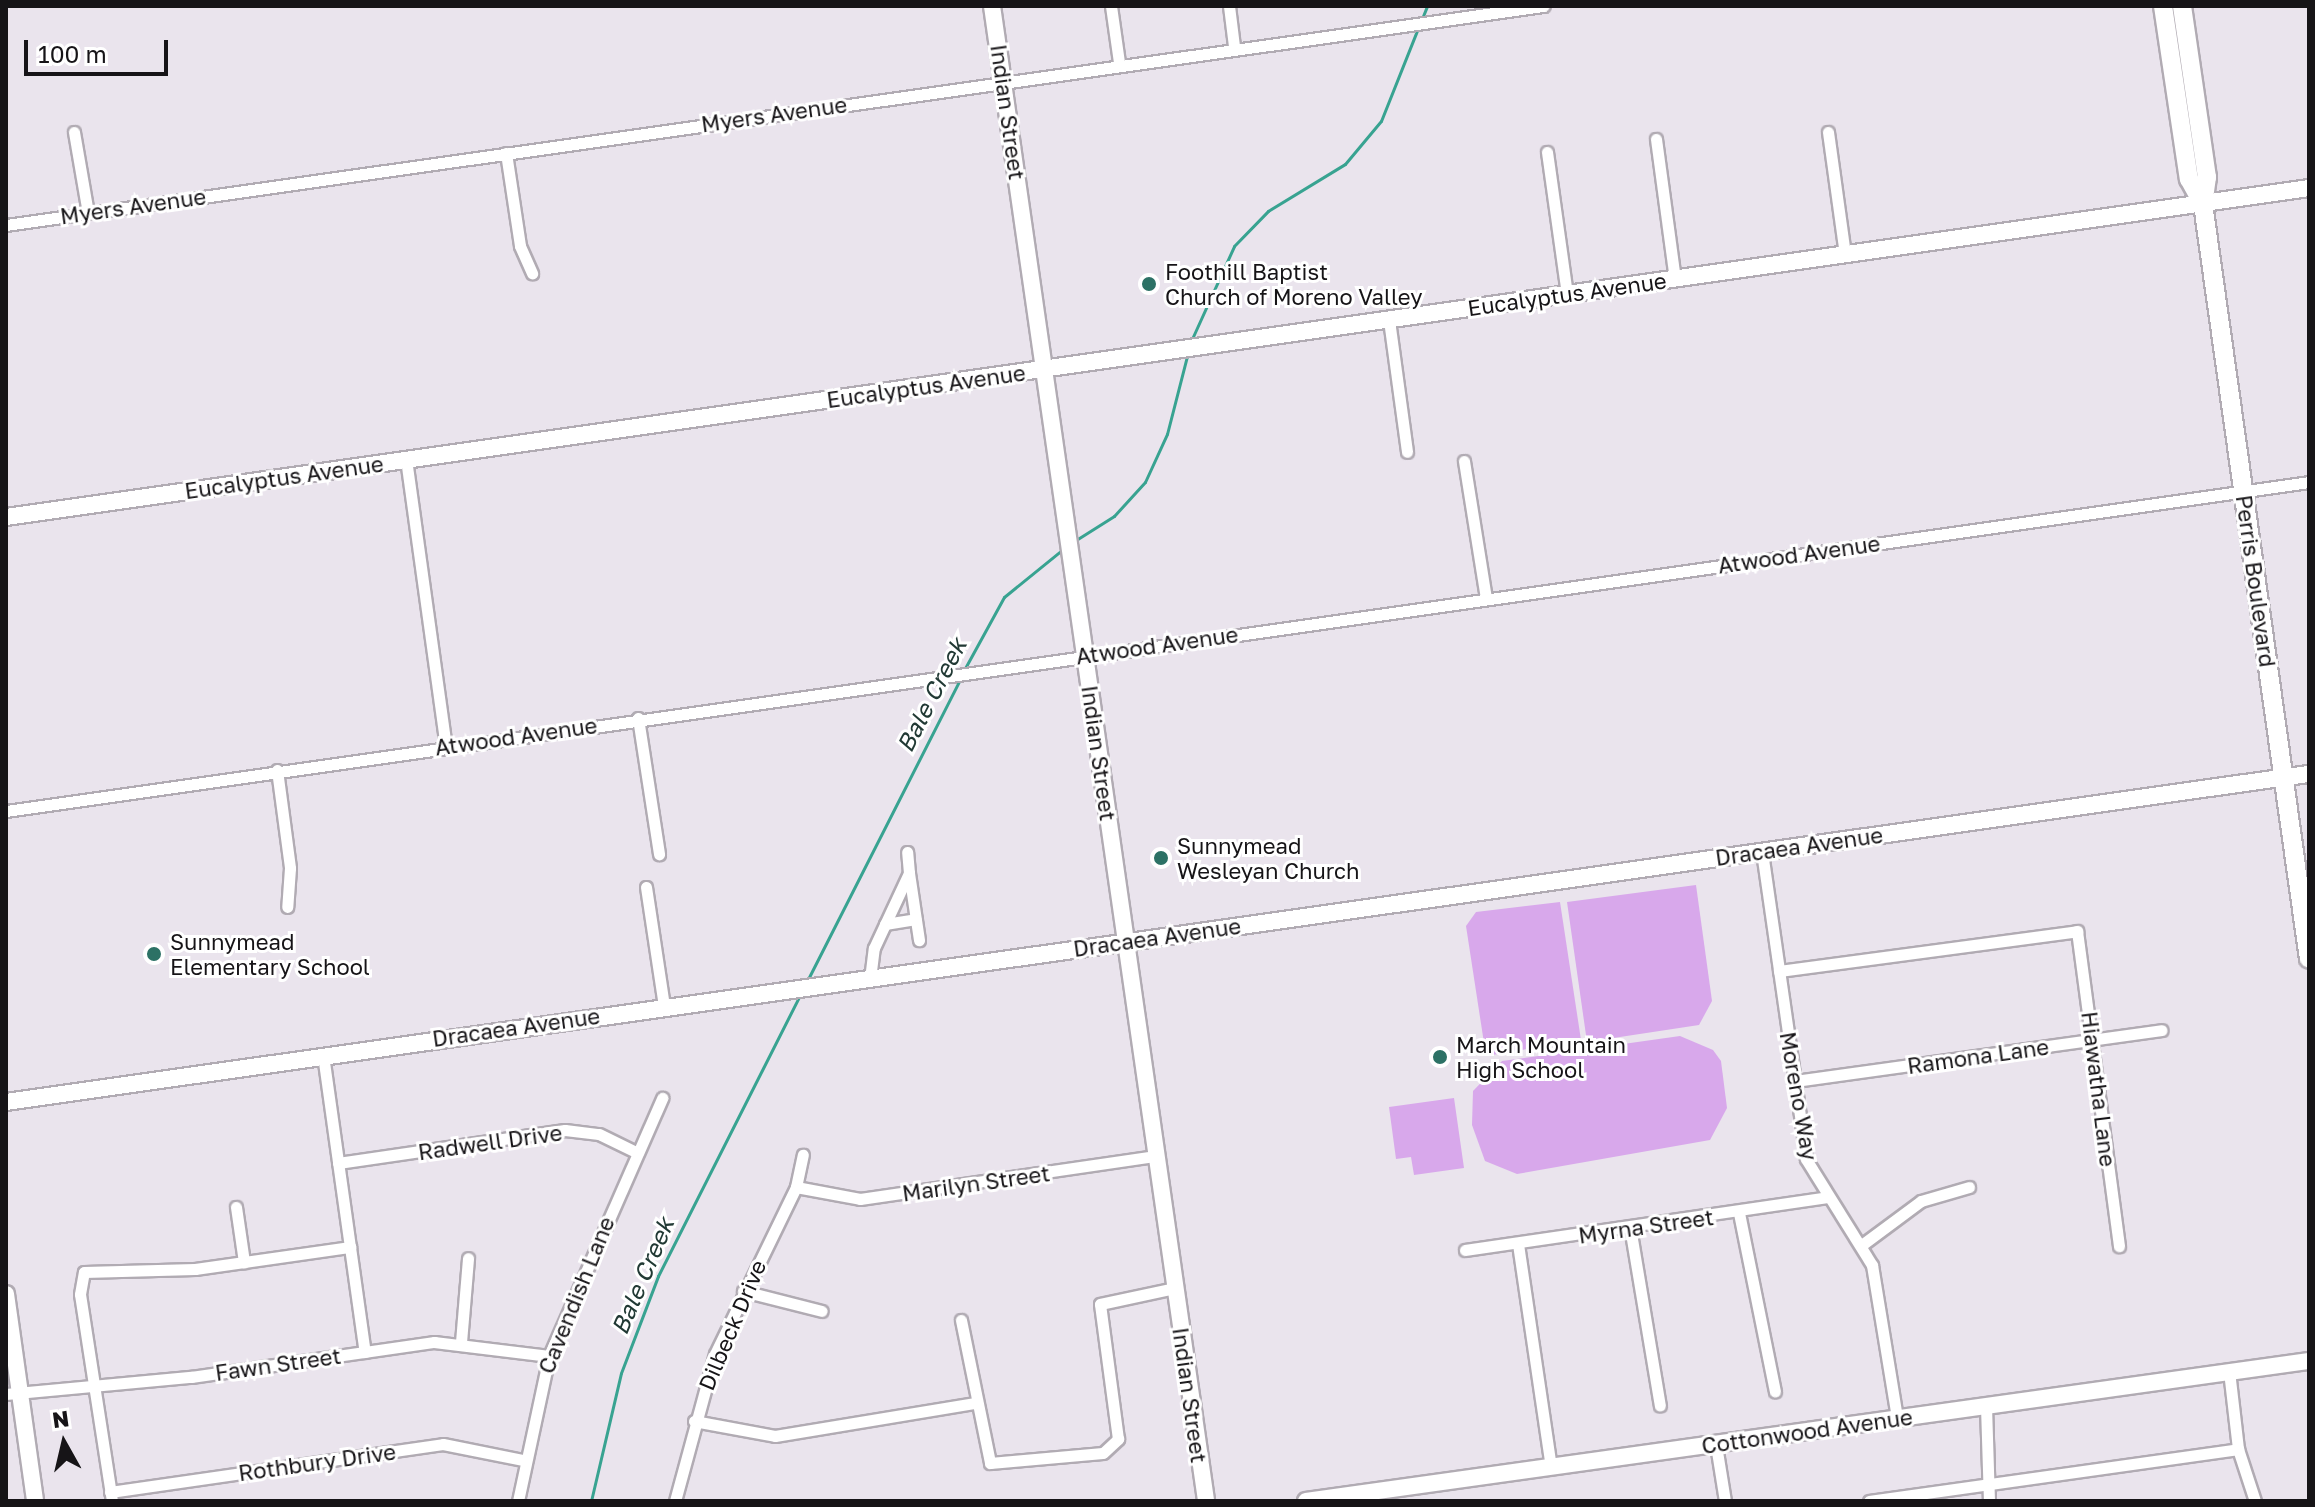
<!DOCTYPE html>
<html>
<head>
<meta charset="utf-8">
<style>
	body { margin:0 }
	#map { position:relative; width:2315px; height:1507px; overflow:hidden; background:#eae4ed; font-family:"Golos Text",sans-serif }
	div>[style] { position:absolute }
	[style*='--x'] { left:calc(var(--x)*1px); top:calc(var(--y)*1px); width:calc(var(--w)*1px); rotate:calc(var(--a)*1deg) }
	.green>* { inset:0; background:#d8a8eb }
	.stream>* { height:3px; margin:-1.5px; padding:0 1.5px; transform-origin:1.5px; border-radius:1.5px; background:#38a391 }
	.roads { filter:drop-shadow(2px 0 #b1abb3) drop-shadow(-2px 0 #b1abb3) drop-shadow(0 2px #b1abb3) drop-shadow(0 -2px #b1abb3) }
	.street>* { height:11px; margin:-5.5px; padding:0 5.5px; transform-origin:5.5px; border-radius:5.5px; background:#fff }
	.secondary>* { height:16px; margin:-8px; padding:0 8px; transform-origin:8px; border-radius:8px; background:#fff }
	.primary>* { height:18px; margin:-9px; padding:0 9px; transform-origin:9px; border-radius:9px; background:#fff }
	.dots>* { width:22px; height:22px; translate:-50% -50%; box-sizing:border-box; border:4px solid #fff; border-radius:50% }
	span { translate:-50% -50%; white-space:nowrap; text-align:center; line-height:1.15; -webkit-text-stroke:6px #fff; paint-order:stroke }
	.street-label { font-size:22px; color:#161417 }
	.poi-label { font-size:22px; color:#161417 }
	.left { translate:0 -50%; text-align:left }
	.water-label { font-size:24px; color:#213934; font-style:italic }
	.frame { position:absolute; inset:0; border:8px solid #161417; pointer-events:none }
	.north { position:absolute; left:24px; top:1403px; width:80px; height:80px; -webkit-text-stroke:6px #fff; paint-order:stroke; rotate:352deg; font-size:22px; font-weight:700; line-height:32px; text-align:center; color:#161417 }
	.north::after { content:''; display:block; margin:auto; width:28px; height:36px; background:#161417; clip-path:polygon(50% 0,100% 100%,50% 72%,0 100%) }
	.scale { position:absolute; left:24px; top:40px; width:144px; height:36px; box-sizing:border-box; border:4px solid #161417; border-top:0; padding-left:10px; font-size:24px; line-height:28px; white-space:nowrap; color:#161417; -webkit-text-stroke:6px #fff; paint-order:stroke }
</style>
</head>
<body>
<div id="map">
	<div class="green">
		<div style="clip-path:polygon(1696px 885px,1712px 1001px,1699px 1025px,1587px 1042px,1567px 902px)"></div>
		<div style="clip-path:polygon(1560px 902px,1581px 1040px,1486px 1056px,1466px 926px,1476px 912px)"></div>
		<div style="clip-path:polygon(1680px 1036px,1713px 1050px,1721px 1061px,1727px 1108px,1710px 1140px,1517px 1174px,1485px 1161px,1472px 1125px,1473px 1091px,1502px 1061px)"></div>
		<div style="clip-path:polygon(1454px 1098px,1464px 1168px,1414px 1175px,1411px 1157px,1396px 1159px,1389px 1107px)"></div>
	</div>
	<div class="stream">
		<div style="--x:1421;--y:21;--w:16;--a:-68"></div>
		<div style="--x:1191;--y:341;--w:104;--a:-65.6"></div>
		<div style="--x:1234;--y:246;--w:49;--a:-45.8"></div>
		<div style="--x:1268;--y:211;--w:90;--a:-31.4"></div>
		<div style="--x:1345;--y:164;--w:56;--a:-50.1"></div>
		<div style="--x:1381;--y:121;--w:100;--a:-68.3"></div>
		<div style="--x:1076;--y:540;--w:45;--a:-32.3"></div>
		<div style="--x:1114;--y:516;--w:46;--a:-47.6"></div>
		<div style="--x:1145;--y:482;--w:53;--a:-65.4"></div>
		<div style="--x:1167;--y:434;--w:85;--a:-75.6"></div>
		<div style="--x:964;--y:670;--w:83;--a:-61.3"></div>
		<div style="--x:1004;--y:597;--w:76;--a:-39.1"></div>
		<div style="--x:807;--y:981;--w:341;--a:-63.1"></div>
		<div style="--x:591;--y:1501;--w:131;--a:-76.8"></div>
		<div style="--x:621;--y:1373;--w:104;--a:-69.1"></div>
		<div style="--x:658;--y:1276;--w:315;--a:-63.2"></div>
	</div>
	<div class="roads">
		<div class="street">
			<div style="--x:1111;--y:6;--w:57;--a:81.9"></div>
			<div style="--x:1229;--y:6;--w:40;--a:82.9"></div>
			<div style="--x:74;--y:132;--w:82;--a:80.2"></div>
			<div style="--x:1828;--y:132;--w:124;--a:82.1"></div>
			<div style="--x:1656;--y:139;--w:141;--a:82.3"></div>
			<div style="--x:1547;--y:152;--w:143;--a:82"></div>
			<div style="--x:506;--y:153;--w:94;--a:81.4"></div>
			<div style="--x:520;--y:246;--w:30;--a:66"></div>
			<div style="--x:6;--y:225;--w:1553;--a:-8.11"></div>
			<div style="--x:1389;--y:320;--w:133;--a:82.2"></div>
			<div style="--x:406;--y:459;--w:291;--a:82.1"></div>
			<div style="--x:1464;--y:461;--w:139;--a:80.9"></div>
			<div style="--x:638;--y:718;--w:138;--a:81.2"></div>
			<div style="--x:277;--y:770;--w:99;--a:82.4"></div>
			<div style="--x:290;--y:868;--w:39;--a:94"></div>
			<div style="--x:6;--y:811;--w:2326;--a:-8.13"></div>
			<div style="--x:1762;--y:852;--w:310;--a:81.8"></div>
			<div style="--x:1806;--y:1159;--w:125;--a:58.1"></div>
			<div style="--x:1872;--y:1265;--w:155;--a:80.7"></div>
			<div style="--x:909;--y:873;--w:68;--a:81.5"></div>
			<div style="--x:646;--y:887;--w:120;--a:81.4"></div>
			<div style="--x:885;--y:924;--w:31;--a:-9"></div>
			<div style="--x:1779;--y:971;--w:301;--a:-7.6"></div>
			<div style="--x:2077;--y:931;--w:318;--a:82.4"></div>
			<div style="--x:870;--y:979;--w:31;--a:-83"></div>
			<div style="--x:874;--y:948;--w:83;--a:-65"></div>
			<div style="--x:909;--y:873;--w:21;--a:-95"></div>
			<div style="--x:323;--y:1055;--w:300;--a:82"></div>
			<div style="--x:1795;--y:1081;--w:370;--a:-7.9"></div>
			<div style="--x:338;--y:1163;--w:229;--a:-8.3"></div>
			<div style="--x:565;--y:1130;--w:34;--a:7"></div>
			<div style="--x:599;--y:1134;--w:43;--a:26"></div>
			<div style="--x:796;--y:1187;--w:65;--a:10.6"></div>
			<div style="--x:860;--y:1199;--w:299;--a:-8.3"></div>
			<div style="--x:236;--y:1207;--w:56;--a:81.7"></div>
			<div style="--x:1739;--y:1213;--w:182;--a:78.6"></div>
			<div style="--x:1630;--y:1227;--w:181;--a:80.5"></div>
			<div style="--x:1518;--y:1244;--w:226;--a:81.6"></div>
			<div style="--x:1863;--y:1244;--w:72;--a:-36.6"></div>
			<div style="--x:1921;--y:1201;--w:50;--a:-16.3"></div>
			<div style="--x:1465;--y:1250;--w:366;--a:-8.3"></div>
			<div style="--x:743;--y:1291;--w:81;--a:14.2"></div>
			<div style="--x:961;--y:1320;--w:146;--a:78.5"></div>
			<div style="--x:990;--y:1463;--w:113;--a:-5.1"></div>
			<div style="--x:1103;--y:1453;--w:21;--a:-43"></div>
			<div style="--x:1118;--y:1439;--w:136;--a:-97.6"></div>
			<div style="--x:1100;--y:1304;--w:77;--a:-12"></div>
			<div style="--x:461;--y:1342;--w:84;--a:-85.2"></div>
			<div style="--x:2229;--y:1371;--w:79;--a:83.4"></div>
			<div style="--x:2238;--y:1449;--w:55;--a:71.9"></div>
			<div style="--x:6;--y:1394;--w:186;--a:-5.3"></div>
			<div style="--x:191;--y:1377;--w:246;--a:-8.2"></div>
			<div style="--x:434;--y:1342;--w:116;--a:6.9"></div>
			<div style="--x:1986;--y:1406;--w:95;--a:88.2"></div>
			<div style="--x:694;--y:1421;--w:82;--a:10.5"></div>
			<div style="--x:775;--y:1436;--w:203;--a:-9.4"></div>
			<div style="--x:1716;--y:1445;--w:57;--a:80.9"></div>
			<div style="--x:110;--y:1492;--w:336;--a:-8.2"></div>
			<div style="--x:443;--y:1444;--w:82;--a:11.3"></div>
			<div style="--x:112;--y:1501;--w:209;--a:-98.8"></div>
			<div style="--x:80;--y:1294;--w:22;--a:-80"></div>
			<div style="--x:84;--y:1272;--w:111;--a:-1.5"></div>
			<div style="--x:195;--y:1269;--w:157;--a:-8.1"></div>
			<div style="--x:518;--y:1501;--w:148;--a:-77.9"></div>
			<div style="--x:549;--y:1356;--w:282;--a:-66.3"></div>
			<div style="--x:675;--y:1501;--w:152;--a:-74.8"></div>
			<div style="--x:715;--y:1354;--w:186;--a:-64.1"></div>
			<div style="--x:796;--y:1187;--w:33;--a:-78"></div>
			<div style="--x:1869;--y:1501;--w:373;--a:-8"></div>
		</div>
		<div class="secondary">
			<div style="--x:992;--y:6;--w:1510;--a:81.85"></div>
			<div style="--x:6;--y:517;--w:2326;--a:-8.13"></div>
			<div style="--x:6;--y:1102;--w:2326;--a:-8.11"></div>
			<div style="--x:6;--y:1294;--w:209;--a:82"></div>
			<div style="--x:1306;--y:1501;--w:1013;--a:-7.95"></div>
		</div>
		<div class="primary">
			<div style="--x:2163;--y:6;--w:175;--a:81.5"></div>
			<div style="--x:2189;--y:179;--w:29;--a:61"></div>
			<div style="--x:2182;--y:6;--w:173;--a:81.7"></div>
			<div style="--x:2207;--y:177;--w:27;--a:98"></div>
			<div style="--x:2203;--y:204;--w:762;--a:82.01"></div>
		</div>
	</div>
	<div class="dots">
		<div style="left:1149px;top:284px;background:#2c7165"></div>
		<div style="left:1161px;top:858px;background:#2c7165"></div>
		<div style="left:154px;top:954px;background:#2c7165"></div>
		<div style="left:1440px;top:1057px;background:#2c7165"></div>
	</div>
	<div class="street-label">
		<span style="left:1008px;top:112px;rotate:82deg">Indian Street</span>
		<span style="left:774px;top:114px;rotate:-8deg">Myers Avenue</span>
		<span style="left:133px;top:206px;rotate:-8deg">Myers Avenue</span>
		<span style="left:1567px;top:294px;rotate:-8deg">Eucalyptus Avenue</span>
		<span style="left:926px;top:386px;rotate:-8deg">Eucalyptus Avenue</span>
		<span style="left:284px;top:477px;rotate:-8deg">Eucalyptus Avenue</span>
		<span style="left:1799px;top:554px;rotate:-8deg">Atwood Avenue</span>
		<span style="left:2256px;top:581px;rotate:82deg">Perris Boulevard</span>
		<span style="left:1157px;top:645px;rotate:-8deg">Atwood Avenue</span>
		<span style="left:516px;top:736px;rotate:-8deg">Atwood Avenue</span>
		<span style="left:1099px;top:753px;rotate:82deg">Indian Street</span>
		<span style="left:1799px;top:846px;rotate:-8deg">Dracaea Avenue</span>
		<span style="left:1157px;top:937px;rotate:-8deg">Dracaea Avenue</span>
		<span style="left:516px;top:1027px;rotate:-8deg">Dracaea Avenue</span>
		<span style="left:1978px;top:1056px;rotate:-8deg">Ramona Lane</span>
		<span style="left:2099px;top:1089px;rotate:83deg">Hiawatha Lane</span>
		<span style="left:1799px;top:1096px;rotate:80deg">Moreno Way</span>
		<span style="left:490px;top:1142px;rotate:-8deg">Radwell Drive</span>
		<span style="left:976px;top:1183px;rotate:-8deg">Marilyn Street</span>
		<span style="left:1646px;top:1226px;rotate:-8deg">Myrna Street</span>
		<span style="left:576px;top:1295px;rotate:-68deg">Cavendish Lane</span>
		<span style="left:732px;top:1325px;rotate:-67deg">Dilbeck Drive</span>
		<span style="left:278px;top:1364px;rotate:-8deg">Fawn Street</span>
		<span style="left:1190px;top:1395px;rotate:82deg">Indian Street</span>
		<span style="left:1807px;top:1431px;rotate:-8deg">Cottonwood Avenue</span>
		<span style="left:317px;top:1462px;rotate:-8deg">Rothbury Drive</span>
	</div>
	<div class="poi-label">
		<span class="left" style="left:1165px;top:284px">Foothill Baptist<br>Church of Moreno Valley</span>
		<span class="left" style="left:1177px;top:858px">Sunnymead<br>Wesleyan Church</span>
		<span class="left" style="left:170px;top:954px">Sunnymead<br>Elementary School</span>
		<span class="left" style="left:1456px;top:1057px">March Mountain<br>High School</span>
	</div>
	<div class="water-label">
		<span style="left:931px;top:695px;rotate:-63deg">Bale Creek</span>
		<span style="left:642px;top:1276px;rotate:-67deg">Bale Creek</span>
	</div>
	<div class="frame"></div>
	<div class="north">N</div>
	<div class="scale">100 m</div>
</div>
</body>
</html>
